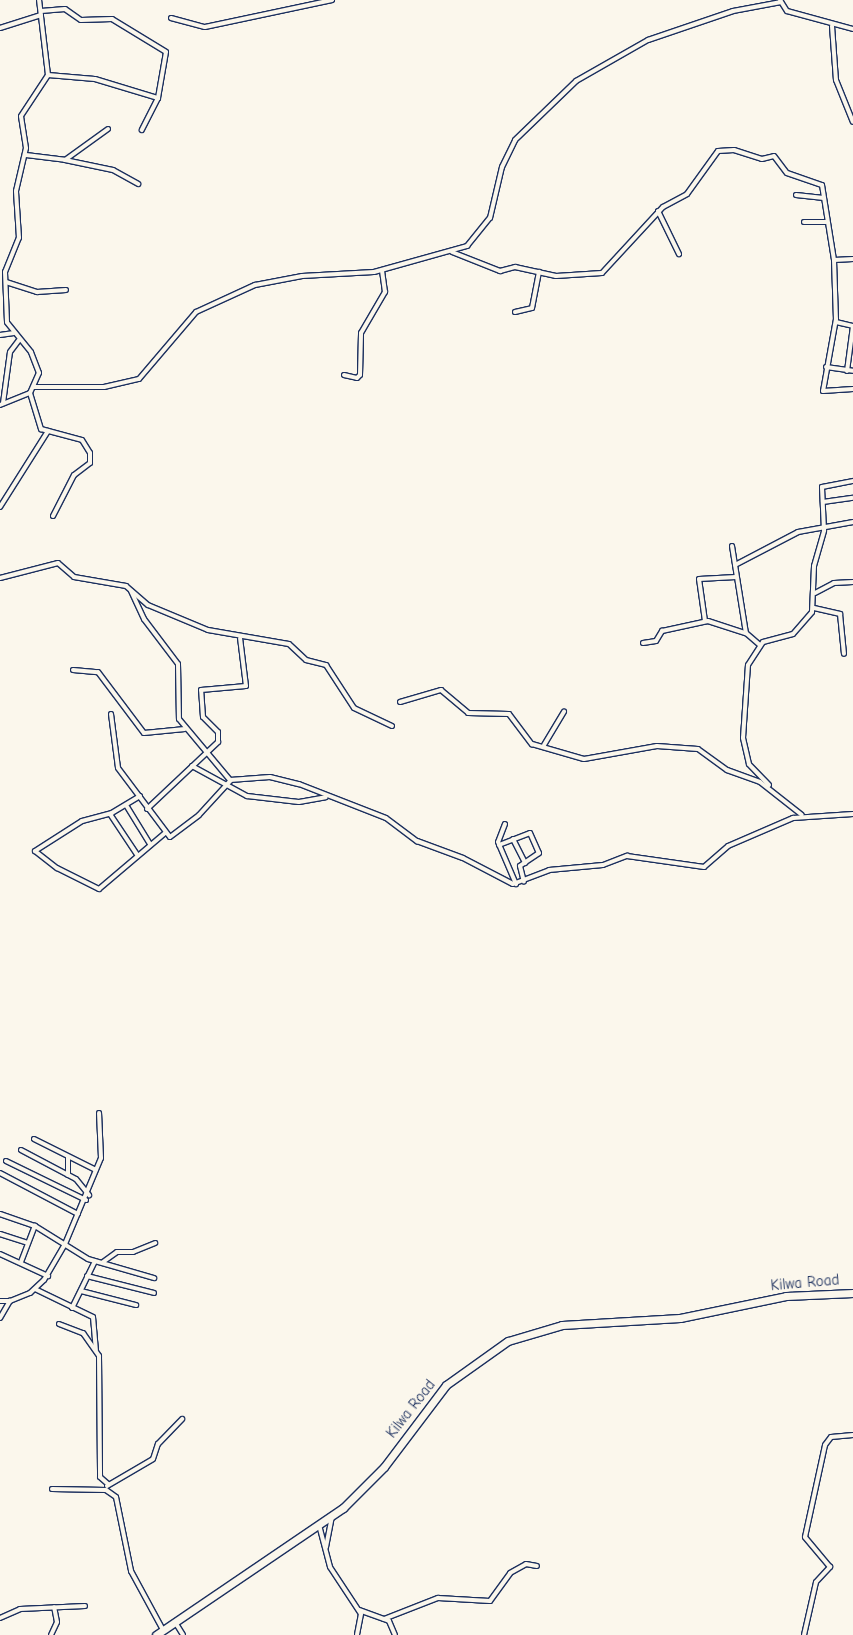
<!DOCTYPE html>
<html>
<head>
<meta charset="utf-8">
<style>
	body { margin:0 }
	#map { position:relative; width:853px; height:1635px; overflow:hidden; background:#fbf7ec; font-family:"Comic Neue",sans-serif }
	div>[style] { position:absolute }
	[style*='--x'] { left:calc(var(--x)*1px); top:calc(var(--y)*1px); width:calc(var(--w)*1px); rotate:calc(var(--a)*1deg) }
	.roads { filter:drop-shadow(1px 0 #1b2f5e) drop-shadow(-1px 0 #1b2f5e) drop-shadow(0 1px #1b2f5e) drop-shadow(0 -1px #1b2f5e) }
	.street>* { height:4px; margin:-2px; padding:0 2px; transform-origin:2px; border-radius:2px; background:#fbf7ec }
	.highway>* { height:7px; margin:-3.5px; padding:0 3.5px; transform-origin:3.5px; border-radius:3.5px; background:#fbf7ec }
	span { translate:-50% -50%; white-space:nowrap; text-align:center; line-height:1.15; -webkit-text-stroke:4.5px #fbf7ec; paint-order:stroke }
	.street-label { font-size:15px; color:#1b2f5e }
</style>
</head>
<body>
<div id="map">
	<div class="roads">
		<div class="street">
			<div style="--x:780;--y:0;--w:13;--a:58"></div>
			<div style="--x:787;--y:11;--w:68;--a:15.3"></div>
			<div style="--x:41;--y:11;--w:24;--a:-5"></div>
			<div style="--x:65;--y:9;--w:19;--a:35"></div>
			<div style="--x:81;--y:20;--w:31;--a:-2"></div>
			<div style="--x:112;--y:19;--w:63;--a:31.4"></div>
			<div style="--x:166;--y:52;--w:47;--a:99.9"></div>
			<div style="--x:158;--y:98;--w:36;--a:117"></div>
			<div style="--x:171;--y:18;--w:35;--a:15"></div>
			<div style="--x:205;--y:27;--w:130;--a:-12"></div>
			<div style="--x:832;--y:26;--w:54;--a:85.8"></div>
			<div style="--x:836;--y:80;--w:45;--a:68"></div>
			<div style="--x:0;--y:28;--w:43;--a:-17.6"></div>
			<div style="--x:48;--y:75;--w:47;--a:4.9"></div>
			<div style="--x:95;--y:79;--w:66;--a:16.8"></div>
			<div style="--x:26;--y:155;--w:39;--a:7"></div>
			<div style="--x:65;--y:160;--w:53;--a:-35.8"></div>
			<div style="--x:65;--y:160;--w:49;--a:11.8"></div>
			<div style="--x:113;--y:170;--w:29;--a:29"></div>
			<div style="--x:796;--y:195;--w:28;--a:6"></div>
			<div style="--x:658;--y:211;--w:48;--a:64"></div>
			<div style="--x:804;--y:222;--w:22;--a:0"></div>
			<div style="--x:452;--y:252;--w:52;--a:21.6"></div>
			<div style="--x:500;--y:271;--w:16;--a:-15"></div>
			<div style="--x:515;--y:267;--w:42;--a:12.4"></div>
			<div style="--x:556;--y:276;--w:46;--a:-3.7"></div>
			<div style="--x:602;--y:273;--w:90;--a:-47.3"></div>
			<div style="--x:663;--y:207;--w:27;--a:-28"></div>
			<div style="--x:687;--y:194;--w:53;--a:-54.2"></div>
			<div style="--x:718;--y:151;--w:16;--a:-4"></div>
			<div style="--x:734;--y:150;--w:29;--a:18"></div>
			<div style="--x:762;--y:159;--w:12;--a:-14"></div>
			<div style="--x:774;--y:156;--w:21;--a:53"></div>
			<div style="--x:787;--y:173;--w:37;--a:19"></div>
			<div style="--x:822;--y:185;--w:76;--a:80.9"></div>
			<div style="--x:834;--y:260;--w:59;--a:88.1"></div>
			<div style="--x:836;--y:319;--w:73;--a:100.2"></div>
			<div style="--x:823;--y:391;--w:30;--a:-4"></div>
			<div style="--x:834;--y:260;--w:19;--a:-3"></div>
			<div style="--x:6;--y:282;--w:33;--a:18"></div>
			<div style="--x:37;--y:292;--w:29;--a:-4"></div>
			<div style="--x:515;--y:312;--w:17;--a:-13"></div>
			<div style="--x:532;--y:308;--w:37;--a:-79"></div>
			<div style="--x:836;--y:322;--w:17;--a:13"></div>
			<div style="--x:0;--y:335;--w:14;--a:-8"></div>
			<div style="--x:826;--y:367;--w:27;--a:8"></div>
			<div style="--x:847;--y:371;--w:45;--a:-82.4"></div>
			<div style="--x:344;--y:375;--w:13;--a:13"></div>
			<div style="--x:357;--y:378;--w:4;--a:-45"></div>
			<div style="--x:360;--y:375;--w:42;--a:-88.6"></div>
			<div style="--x:361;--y:333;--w:48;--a:-59.7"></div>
			<div style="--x:385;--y:292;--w:22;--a:-98"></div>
			<div style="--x:34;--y:387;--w:70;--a:0"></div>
			<div style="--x:104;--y:387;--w:36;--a:-13"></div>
			<div style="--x:139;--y:379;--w:88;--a:-49.6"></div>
			<div style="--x:196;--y:312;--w:65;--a:-24.6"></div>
			<div style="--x:255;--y:285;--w:48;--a:-10.8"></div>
			<div style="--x:302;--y:276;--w:72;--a:-3.2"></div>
			<div style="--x:374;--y:272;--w:97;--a:-15.6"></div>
			<div style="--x:467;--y:246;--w:36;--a:-51"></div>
			<div style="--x:490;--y:218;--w:52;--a:-76.8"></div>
			<div style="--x:502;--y:167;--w:30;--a:-64"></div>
			<div style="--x:515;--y:140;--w:85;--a:-44"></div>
			<div style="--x:576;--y:81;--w:83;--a:-29.7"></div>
			<div style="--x:648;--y:40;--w:90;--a:-18.8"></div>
			<div style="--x:733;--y:11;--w:49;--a:-10.6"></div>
			<div style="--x:30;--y:393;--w:38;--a:73"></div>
			<div style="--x:41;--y:429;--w:42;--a:15"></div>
			<div style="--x:82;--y:440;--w:15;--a:58"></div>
			<div style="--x:90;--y:453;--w:10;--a:90"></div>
			<div style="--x:90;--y:463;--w:20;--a:143"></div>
			<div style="--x:74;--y:475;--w:46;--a:117.1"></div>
			<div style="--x:3;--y:403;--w:51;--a:-82.2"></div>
			<div style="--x:10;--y:352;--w:15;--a:-53"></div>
			<div style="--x:0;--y:405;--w:32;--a:-22"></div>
			<div style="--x:30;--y:393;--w:22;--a:-66"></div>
			<div style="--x:39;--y:373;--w:22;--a:-111"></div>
			<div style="--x:31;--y:352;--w:38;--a:-129"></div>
			<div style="--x:7;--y:322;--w:50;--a:-92.3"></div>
			<div style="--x:5;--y:272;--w:37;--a:-68"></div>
			<div style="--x:19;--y:238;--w:47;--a:-93.7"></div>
			<div style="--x:16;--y:191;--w:44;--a:-76.9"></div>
			<div style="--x:26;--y:148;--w:32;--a:-99"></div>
			<div style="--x:21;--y:116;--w:49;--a:-56.6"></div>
			<div style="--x:48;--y:75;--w:76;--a:-96.8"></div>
			<div style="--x:823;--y:502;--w:30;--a:-8"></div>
			<div style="--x:0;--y:507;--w:90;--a:-57.7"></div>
			<div style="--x:732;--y:546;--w:88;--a:80.9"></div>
			<div style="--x:735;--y:565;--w:71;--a:-27.6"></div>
			<div style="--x:798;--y:532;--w:56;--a:-10.3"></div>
			<div style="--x:0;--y:578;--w:60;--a:-14.5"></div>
			<div style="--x:58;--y:563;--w:21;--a:41"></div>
			<div style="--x:74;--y:577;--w:53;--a:9.8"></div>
			<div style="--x:126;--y:586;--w:29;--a:41"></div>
			<div style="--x:148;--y:605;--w:65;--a:22.6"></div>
			<div style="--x:208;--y:630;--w:82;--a:9.8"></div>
			<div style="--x:289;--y:644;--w:23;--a:43"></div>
			<div style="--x:306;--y:660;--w:21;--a:14"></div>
			<div style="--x:326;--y:665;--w:51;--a:56.9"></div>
			<div style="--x:354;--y:708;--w:42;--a:25.3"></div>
			<div style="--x:131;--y:591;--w:31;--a:65"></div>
			<div style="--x:144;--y:619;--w:56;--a:52.9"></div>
			<div style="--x:178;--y:664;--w:55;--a:89"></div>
			<div style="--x:179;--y:719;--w:80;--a:50.1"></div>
			<div style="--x:230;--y:780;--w:40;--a:-4.3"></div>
			<div style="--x:270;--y:777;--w:30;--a:14"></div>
			<div style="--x:299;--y:784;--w:93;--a:21.3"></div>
			<div style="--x:386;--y:818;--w:39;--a:37"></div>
			<div style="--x:417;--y:841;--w:49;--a:20.3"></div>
			<div style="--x:463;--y:858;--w:56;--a:27.5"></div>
			<div style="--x:513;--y:884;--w:39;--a:-21"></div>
			<div style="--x:549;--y:870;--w:54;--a:-5.3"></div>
			<div style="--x:603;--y:865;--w:26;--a:-21"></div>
			<div style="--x:627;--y:856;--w:78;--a:8.1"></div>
			<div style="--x:704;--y:867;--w:32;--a:-41"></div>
			<div style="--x:728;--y:846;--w:71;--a:-23.3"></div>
			<div style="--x:793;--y:818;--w:60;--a:-3.8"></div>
			<div style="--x:815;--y:593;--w:21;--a:-28"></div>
			<div style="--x:834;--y:583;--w:19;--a:-3"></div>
			<div style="--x:814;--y:608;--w:27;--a:13"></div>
			<div style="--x:840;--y:614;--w:40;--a:84.3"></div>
			<div style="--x:705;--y:621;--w:42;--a:-98.1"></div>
			<div style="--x:699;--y:579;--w:37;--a:-3"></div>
			<div style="--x:643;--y:643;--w:13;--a:-9"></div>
			<div style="--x:656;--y:641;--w:12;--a:-59"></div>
			<div style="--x:662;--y:631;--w:47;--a:-12.3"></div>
			<div style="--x:708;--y:621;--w:40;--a:18"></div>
			<div style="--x:746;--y:633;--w:18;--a:41"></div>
			<div style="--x:73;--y:670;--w:25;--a:5"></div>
			<div style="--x:98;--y:672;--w:76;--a:53"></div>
			<div style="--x:144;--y:733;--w:41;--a:-5.6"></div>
			<div style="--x:400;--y:702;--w:43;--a:-16.3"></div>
			<div style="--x:441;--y:690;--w:35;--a:40"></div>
			<div style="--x:468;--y:713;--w:41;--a:1.4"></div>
			<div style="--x:509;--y:714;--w:38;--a:53"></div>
			<div style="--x:532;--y:744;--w:54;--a:16.1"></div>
			<div style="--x:584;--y:759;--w:74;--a:-10.1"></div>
			<div style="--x:657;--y:746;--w:41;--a:4.2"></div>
			<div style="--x:698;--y:749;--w:36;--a:36"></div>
			<div style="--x:727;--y:770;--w:35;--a:20"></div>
			<div style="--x:760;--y:782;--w:53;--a:38.2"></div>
			<div style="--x:111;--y:714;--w:54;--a:82.6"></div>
			<div style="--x:118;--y:768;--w:86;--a:53"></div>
			<div style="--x:170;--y:837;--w:36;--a:-37"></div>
			<div style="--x:199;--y:815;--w:47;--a:-47.6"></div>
			<div style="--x:544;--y:745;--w:39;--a:-59"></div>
			<div style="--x:192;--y:766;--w:63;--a:28.6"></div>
			<div style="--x:247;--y:796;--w:52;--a:6.6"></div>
			<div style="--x:299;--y:802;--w:27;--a:-10"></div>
			<div style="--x:769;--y:785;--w:29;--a:-134"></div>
			<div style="--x:749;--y:764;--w:27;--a:-103"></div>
			<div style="--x:743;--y:738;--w:73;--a:-86.1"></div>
			<div style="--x:748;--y:665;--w:27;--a:-57"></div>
			<div style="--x:763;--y:642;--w:31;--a:-15"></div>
			<div style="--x:793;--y:634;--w:29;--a:-49"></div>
			<div style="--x:812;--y:612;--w:46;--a:-87.5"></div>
			<div style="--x:814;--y:566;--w:37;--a:-74"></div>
			<div style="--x:824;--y:530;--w:43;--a:-92.7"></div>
			<div style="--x:822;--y:487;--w:32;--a:-11"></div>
			<div style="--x:140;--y:796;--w:33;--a:149"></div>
			<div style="--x:112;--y:813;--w:31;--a:165"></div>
			<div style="--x:82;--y:821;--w:56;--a:147.4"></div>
			<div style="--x:35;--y:851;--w:28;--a:38"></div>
			<div style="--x:57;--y:868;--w:47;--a:26.6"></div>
			<div style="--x:99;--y:889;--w:87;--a:-40.3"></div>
			<div style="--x:126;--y:805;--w:46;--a:58.4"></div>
			<div style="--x:147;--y:809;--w:98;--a:-43.3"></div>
			<div style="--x:218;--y:742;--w:10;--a:-90"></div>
			<div style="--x:218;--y:732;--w:21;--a:-135"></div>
			<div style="--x:203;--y:717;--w:27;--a:-94"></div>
			<div style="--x:201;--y:690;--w:45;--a:-5.1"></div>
			<div style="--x:246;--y:686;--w:48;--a:-97.1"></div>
			<div style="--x:110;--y:814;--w:50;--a:56.3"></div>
			<div style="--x:505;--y:824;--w:19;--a:111"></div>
			<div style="--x:498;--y:842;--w:46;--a:66.8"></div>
			<div style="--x:513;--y:839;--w:27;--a:63"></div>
			<div style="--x:499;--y:845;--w:33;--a:-21"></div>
			<div style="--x:530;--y:833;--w:22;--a:66"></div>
			<div style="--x:539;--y:853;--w:23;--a:146"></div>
			<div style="--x:520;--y:866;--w:16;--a:76"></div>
			<div style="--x:34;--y:1139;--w:69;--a:26.6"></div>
			<div style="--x:21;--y:1150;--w:62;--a:27.8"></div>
			<div style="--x:76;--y:1179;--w:21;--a:51"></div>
			<div style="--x:68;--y:1157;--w:18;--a:90"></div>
			<div style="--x:6;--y:1161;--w:89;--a:26"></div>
			<div style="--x:0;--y:1173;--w:88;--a:27.7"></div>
			<div style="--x:0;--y:1214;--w:37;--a:19"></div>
			<div style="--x:35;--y:1226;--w:62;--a:31.9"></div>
			<div style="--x:88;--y:1259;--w:69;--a:16.1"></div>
			<div style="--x:0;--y:1234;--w:29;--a:18"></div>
			<div style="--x:0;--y:1254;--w:53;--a:24.6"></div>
			<div style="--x:21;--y:1262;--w:39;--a:-69"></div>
			<div style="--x:103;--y:1262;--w:17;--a:-36"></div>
			<div style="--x:117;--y:1252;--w:16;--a:0"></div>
			<div style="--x:133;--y:1252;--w:24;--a:-22"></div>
			<div style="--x:87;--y:1276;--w:69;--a:14.2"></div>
			<div style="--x:35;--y:1289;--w:64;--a:25.8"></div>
			<div style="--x:93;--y:1317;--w:33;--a:85"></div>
			<div style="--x:81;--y:1291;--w:57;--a:14.3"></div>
			<div style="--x:0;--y:1301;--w:10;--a:0"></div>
			<div style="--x:72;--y:1308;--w:52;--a:-63.9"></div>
			<div style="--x:0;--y:1318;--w:20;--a:-60"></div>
			<div style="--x:10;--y:1301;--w:22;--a:-22"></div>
			<div style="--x:30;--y:1293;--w:19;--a:-43"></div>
			<div style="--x:44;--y:1280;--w:42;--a:-59.7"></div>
			<div style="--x:65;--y:1244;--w:93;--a:-67.3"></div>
			<div style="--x:101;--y:1158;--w:45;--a:-92.5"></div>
			<div style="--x:59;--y:1324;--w:26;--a:21"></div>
			<div style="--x:83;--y:1333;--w:28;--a:55"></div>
			<div style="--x:99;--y:1356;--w:121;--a:89.5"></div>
			<div style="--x:100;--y:1477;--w:11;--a:41"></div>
			<div style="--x:107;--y:1486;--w:53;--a:-30.4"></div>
			<div style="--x:153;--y:1459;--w:16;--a:-72"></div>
			<div style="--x:158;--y:1444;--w:35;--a:-46"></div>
			<div style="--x:52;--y:1489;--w:54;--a:1.1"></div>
			<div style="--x:106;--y:1490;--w:12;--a:35"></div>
			<div style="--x:116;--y:1497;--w:76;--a:78.5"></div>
			<div style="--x:131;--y:1571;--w:67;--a:61.5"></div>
			<div style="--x:319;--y:1525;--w:43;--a:75.3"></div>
			<div style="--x:330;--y:1567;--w:56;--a:56.6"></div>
			<div style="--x:361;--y:1614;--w:21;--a:101"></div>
			<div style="--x:326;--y:1547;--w:32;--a:-79"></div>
			<div style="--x:359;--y:1610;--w:32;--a:20"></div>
			<div style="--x:389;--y:1621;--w:15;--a:67"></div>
			<div style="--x:0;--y:1618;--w:22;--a:-24"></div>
			<div style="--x:20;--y:1609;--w:65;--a:-2.6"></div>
			<div style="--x:384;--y:1619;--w:58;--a:-21.3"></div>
			<div style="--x:438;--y:1598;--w:52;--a:3.3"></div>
			<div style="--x:490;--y:1601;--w:34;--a:-54"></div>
			<div style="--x:510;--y:1573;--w:18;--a:-29"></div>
			<div style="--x:526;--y:1564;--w:11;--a:10"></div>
			<div style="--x:175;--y:1622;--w:15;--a:58"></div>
			<div style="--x:51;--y:1635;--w:14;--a:-65"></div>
			<div style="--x:57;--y:1622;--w:15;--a:-101"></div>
			<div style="--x:804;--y:1635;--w:54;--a:-77.2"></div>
			<div style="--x:816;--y:1582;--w:21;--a:-47"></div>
			<div style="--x:830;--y:1567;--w:39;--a:-130"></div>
			<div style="--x:805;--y:1537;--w:94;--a:-77.7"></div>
			<div style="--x:825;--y:1445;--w:10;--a:-53"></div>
			<div style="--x:831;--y:1437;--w:22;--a:-5"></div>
		</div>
		<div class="highway">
			<div style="--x:156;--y:1635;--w:226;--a:-34.2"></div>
			<div style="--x:343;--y:1508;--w:58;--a:-45"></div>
			<div style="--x:384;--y:1467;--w:103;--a:-52.9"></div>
			<div style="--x:446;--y:1385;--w:76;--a:-35.4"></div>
			<div style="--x:508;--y:1341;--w:56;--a:-16.5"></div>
			<div style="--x:562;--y:1325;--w:118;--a:-3.4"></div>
			<div style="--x:680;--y:1318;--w:108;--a:-11.7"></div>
			<div style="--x:786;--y:1296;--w:67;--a:-2.6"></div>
		</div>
	</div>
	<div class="street-label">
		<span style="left:805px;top:1283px;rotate:-5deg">Kilwa Road</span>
		<span style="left:411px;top:1409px;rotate:-52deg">Kilwa Road</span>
	</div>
</div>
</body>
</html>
